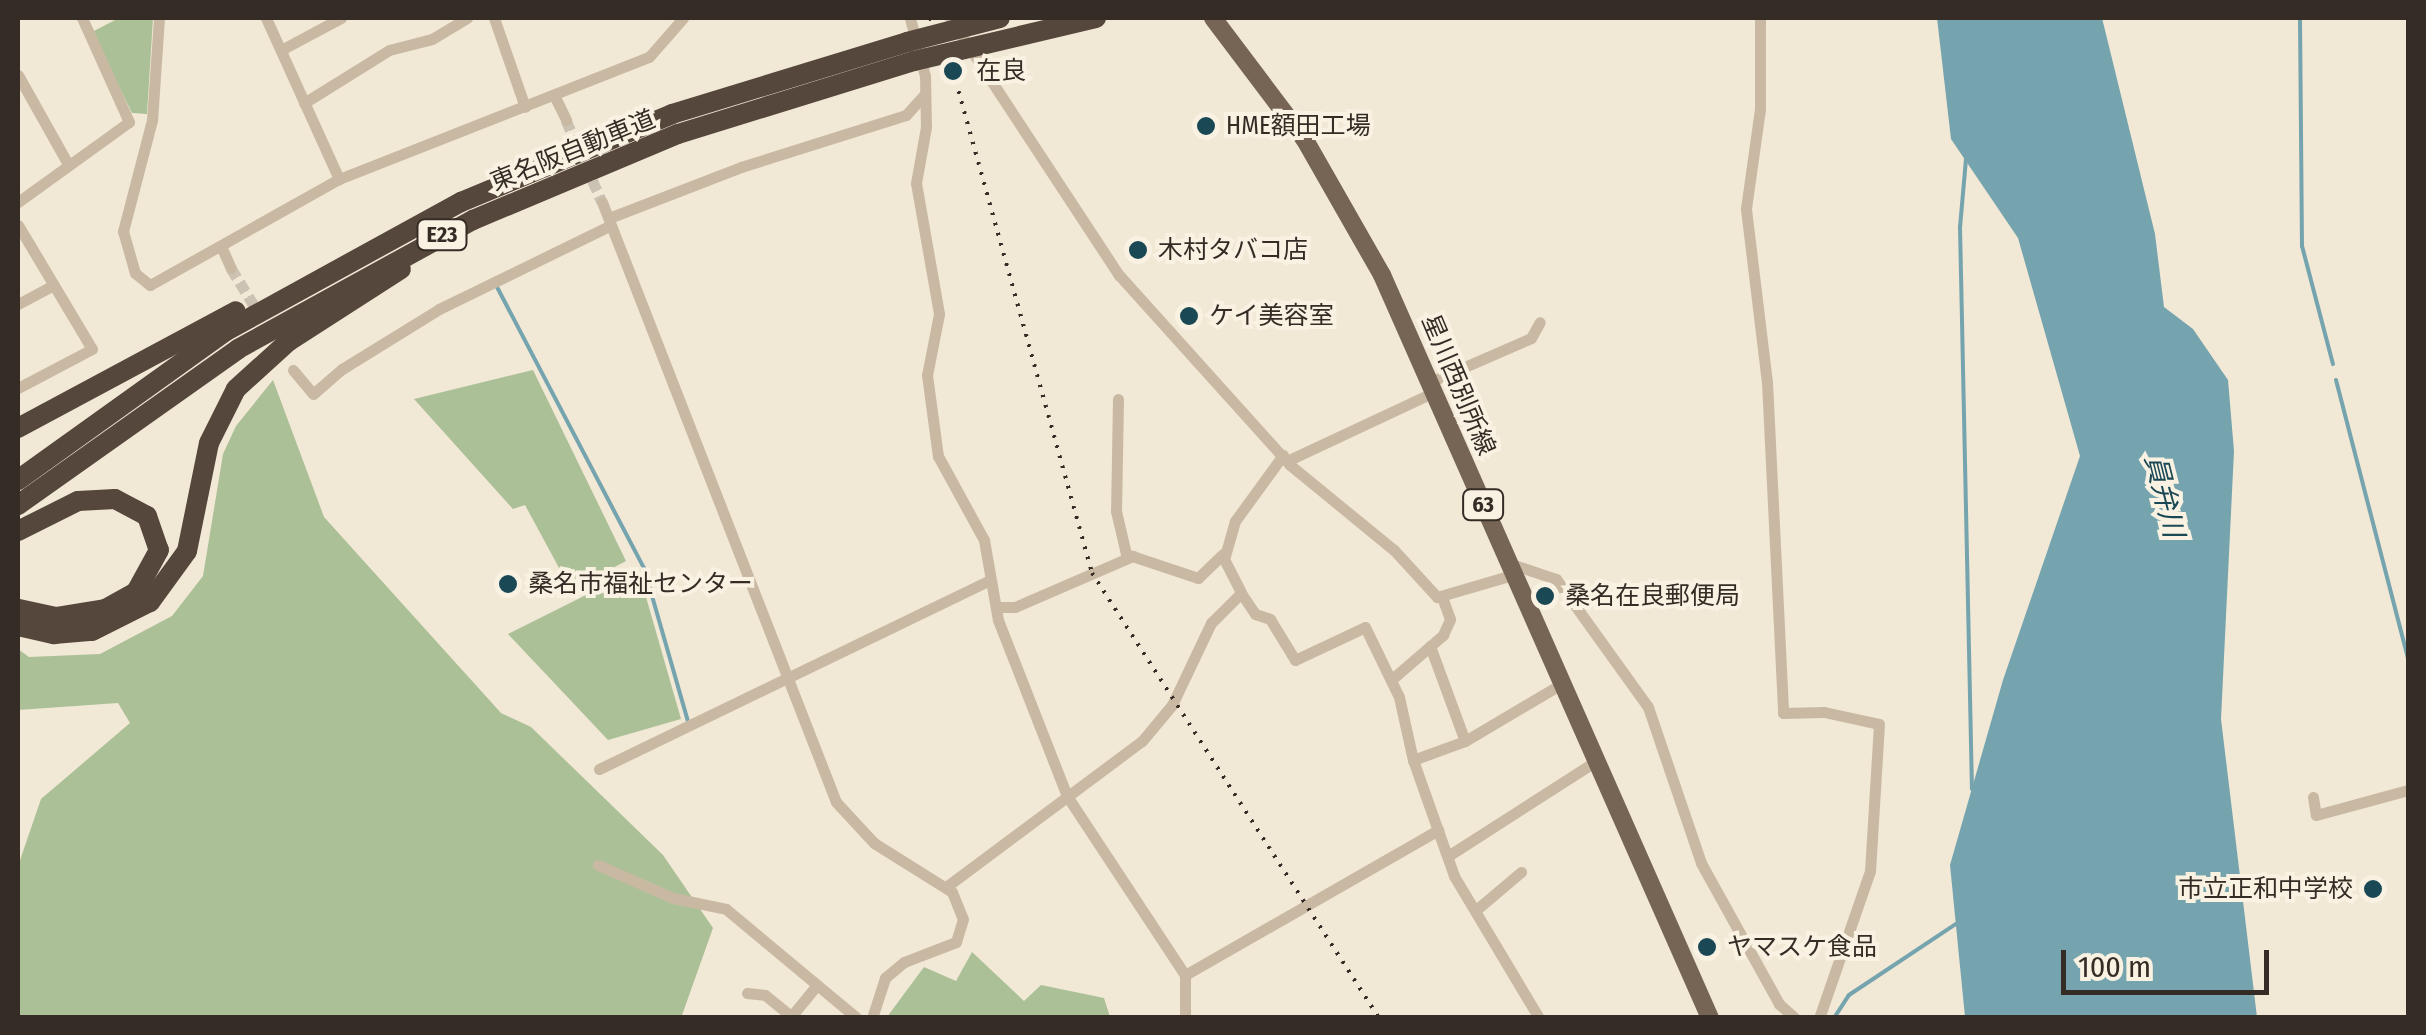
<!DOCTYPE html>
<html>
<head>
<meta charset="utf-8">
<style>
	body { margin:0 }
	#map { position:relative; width:2426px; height:1035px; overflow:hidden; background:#f1e8d6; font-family:"Fira Sans Condensed","Noto Sans JP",sans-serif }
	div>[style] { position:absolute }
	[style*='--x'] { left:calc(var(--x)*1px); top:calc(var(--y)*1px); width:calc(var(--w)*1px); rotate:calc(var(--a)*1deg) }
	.green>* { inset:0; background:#acc097 }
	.water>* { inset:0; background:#75a4ae }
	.stream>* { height:4px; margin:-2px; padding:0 2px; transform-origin:2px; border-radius:2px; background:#75a4ae }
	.minor-tunnel>* { height:11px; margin-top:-5.5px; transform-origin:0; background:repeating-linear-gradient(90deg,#cbc2b3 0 11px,transparent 0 16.5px) }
	.minor>* { height:11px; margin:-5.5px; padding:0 5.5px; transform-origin:5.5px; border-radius:5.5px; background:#c9b9a3 }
	.primary>* { height:18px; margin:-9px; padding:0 9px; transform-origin:9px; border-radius:9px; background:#766555 }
	.motorway>* { height:20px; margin:-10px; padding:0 10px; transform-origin:10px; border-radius:10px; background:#55473c }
	.rail>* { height:4px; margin-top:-2px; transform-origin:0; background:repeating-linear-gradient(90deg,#342c25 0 2.5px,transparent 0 10.5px) }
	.motorway-bridge>* { height:20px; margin:-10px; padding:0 10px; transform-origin:10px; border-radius:10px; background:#55473c }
	.dots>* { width:28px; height:28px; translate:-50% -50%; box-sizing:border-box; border:5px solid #f9f2e3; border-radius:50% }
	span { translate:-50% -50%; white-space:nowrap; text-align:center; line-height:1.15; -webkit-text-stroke:8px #f9f2e3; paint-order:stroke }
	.shield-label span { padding:2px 8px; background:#f9f2e3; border:2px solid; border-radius:8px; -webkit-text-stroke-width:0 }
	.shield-label { font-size:22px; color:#342c25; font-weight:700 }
	.poi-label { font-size:25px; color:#342c25 }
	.left { translate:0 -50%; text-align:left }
	.right { translate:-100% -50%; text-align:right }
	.street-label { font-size:25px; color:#342c25 }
	.water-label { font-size:28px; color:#1a4955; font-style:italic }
	.frame { position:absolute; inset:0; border:20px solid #342c25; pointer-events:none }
	.scale { position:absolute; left:2061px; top:950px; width:208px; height:45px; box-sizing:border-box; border:5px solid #342c25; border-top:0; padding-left:12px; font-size:30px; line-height:35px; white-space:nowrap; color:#342c25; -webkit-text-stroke:8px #f9f2e3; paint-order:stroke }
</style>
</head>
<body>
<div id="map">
	<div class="green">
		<div style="clip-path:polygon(119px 18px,153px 18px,147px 114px,132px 113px,92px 32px)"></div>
		<div style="clip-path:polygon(533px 370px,626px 561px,571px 590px,525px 505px,513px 509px,414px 399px)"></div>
		<div style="clip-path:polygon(273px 380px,324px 517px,501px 713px,531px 727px,663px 855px,713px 928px,681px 1018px,18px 1017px,18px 866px,41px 799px,130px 723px,118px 703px,18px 710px,18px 649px,29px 657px,100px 654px,172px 616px,203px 576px,223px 454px,236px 426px)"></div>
		<div style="clip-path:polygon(638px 569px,681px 719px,608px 740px,508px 634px)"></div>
		<div style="clip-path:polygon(972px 952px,1024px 1001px,1041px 985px,1104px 998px,1110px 1017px,887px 1017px,924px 967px,956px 981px)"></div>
	</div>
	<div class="water">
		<div style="clip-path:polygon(1937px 18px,2102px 18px,2155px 234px,2164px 307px,2193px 329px,2228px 380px,2234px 451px,2221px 719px,2257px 1017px,1965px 1017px,1950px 865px,2003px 680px,2080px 456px,2018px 238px,1951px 139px)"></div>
	</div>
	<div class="stream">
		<div style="--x:2300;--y:18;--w:228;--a:89.5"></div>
		<div style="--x:2302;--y:246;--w:122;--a:75.3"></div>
		<div style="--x:1966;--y:159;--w:68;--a:95"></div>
		<div style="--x:1960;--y:227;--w:562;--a:88.78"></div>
		<div style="--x:497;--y:287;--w:317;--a:62.4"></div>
		<div style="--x:644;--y:568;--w:159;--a:74"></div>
		<div style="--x:2336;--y:380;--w:287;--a:75.5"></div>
		<div style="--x:1834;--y:1018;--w:27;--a:-57"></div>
		<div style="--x:1849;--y:995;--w:128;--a:-33.6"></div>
	</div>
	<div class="minor-tunnel">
		<div style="--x:566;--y:120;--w:90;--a:66.3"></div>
		<div style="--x:231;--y:268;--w:55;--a:58.3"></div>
	</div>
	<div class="minor">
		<div style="--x:159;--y:18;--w:102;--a:93.9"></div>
		<div style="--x:152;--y:120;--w:115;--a:104.6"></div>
		<div style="--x:123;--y:231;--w:44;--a:74.1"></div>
		<div style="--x:135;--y:273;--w:19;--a:39"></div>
		<div style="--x:150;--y:285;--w:217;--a:-29.3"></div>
		<div style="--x:339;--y:179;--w:333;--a:-21.5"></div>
		<div style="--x:649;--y:57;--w:52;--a:-48.9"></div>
		<div style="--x:266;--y:18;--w:177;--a:65.6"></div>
		<div style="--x:494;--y:18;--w:94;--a:70.8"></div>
		<div style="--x:910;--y:18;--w:60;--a:75.5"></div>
		<div style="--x:925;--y:76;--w:51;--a:88.9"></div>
		<div style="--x:926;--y:127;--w:57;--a:100.1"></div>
		<div style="--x:916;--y:183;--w:133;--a:80"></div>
		<div style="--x:939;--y:314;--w:62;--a:101.1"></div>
		<div style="--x:927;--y:375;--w:82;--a:82.3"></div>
		<div style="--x:938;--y:456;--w:96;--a:61.3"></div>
		<div style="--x:984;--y:540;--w:81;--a:80.1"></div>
		<div style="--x:998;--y:620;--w:189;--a:68.6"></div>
		<div style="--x:1067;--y:796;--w:214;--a:56.6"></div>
		<div style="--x:1185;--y:975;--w:43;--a:90"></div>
		<div style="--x:950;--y:18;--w:308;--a:56.7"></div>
		<div style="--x:1119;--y:275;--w:256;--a:48"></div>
		<div style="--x:1290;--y:465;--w:134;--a:39.3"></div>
		<div style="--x:1394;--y:550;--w:64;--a:47.5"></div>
		<div style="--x:1437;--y:597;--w:78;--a:-16.3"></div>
		<div style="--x:1760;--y:18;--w:91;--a:90"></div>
		<div style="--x:1760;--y:109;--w:101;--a:98"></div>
		<div style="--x:1746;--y:209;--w:174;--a:83.1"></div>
		<div style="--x:1767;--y:382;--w:331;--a:87.2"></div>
		<div style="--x:1783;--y:713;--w:41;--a:-1.4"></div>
		<div style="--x:1824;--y:712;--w:56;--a:12.3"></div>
		<div style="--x:1879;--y:724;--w:147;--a:93.5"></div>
		<div style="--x:1870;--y:871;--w:156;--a:109.1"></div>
		<div style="--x:281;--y:50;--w:68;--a:-28.1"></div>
		<div style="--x:18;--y:75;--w:102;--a:60.7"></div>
		<div style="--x:554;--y:95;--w:28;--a:64"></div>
		<div style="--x:304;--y:103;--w:100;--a:-31.9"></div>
		<div style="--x:389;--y:50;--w:44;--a:-14.3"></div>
		<div style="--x:432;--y:39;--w:41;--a:-31"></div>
		<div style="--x:18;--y:202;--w:137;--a:-35.8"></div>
		<div style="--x:129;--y:122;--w:114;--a:-114.3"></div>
		<div style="--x:602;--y:202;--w:644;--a:68.69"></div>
		<div style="--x:836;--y:802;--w:56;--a:47.2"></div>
		<div style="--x:874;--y:843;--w:92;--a:32.1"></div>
		<div style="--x:952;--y:892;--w:29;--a:68"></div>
		<div style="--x:963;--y:919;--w:24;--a:107"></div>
		<div style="--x:956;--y:942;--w:56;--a:159"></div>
		<div style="--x:904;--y:962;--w:25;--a:140"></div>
		<div style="--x:885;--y:978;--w:42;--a:108"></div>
		<div style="--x:609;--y:218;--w:142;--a:-21.1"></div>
		<div style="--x:741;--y:167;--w:173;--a:-17.5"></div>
		<div style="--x:906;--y:115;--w:28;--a:-48"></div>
		<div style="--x:18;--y:225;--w:144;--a:59.2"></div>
		<div style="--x:92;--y:349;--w:84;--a:152.2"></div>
		<div style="--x:221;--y:246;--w:24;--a:66"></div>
		<div style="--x:18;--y:304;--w:40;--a:-28"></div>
		<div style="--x:293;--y:370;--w:31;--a:50"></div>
		<div style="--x:313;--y:394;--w:38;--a:-41"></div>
		<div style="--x:342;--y:369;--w:114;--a:-31.7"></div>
		<div style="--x:439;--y:309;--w:191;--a:-26"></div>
		<div style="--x:1430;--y:382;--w:110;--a:-23.5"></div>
		<div style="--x:1531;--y:338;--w:18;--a:-61"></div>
		<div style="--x:1118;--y:399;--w:112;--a:91"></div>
		<div style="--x:1116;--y:511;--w:44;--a:76.9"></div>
		<div style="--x:1126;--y:554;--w:76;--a:18.4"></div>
		<div style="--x:1198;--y:578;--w:35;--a:-44"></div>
		<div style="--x:1283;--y:455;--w:82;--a:126"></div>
		<div style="--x:1235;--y:521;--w:40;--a:106"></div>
		<div style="--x:1224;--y:559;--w:38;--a:63"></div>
		<div style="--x:1241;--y:593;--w:25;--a:56"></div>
		<div style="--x:1255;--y:614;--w:16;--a:18"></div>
		<div style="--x:1270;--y:619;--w:48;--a:58.6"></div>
		<div style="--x:1295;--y:660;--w:77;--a:-25.2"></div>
		<div style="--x:1365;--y:627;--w:78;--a:64.1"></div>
		<div style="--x:1399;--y:697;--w:65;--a:77.5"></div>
		<div style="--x:1413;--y:760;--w:123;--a:70.5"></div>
		<div style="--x:1454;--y:876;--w:165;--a:59.1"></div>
		<div style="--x:1289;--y:460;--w:160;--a:-25.1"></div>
		<div style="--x:1508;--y:563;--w:51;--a:18.4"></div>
		<div style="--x:1556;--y:579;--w:158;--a:54.3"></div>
		<div style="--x:1648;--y:707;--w:165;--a:71.2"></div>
		<div style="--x:1701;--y:863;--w:161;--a:61"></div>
		<div style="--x:1779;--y:1004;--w:21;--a:41"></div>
		<div style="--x:997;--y:607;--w:18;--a:0"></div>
		<div style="--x:1015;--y:607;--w:129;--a:-23.4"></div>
		<div style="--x:1430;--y:646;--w:101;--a:69.8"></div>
		<div style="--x:1391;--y:680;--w:69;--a:-40.9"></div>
		<div style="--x:1443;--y:635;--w:17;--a:-66"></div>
		<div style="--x:1450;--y:619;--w:23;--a:-110"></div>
		<div style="--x:1413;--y:760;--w:55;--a:-20.1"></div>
		<div style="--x:1465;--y:741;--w:108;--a:-30.6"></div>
		<div style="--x:599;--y:769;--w:434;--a:-25.8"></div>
		<div style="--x:2313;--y:797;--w:18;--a:81"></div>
		<div style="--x:2316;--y:815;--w:95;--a:-15.2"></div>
		<div style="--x:1448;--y:856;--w:172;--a:-32.7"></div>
		<div style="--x:598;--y:865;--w:82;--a:23.7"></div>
		<div style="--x:673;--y:898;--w:54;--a:11.7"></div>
		<div style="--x:726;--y:909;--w:170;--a:39.8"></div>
		<div style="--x:946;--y:887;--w:244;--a:-36.7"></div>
		<div style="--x:1142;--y:741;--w:47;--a:-50.2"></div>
		<div style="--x:1172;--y:705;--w:91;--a:-64.6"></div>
		<div style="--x:1211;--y:623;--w:42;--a:-45"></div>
		<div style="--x:1476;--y:910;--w:59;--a:-40.2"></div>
		<div style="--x:1185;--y:975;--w:292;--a:-29.8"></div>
		<div style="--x:747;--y:993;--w:18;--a:6"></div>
		<div style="--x:765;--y:995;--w:33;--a:39"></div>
		<div style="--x:790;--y:1018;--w:41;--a:-50.9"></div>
	</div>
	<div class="primary">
		<div style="--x:1213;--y:18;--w:153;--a:53"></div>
		<div style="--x:1305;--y:140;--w:155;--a:60.3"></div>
		<div style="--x:1382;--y:275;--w:812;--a:66.18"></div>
	</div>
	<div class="motorway">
		<div style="--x:18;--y:428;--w:247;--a:-28.2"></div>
		<div style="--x:18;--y:480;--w:256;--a:-35.6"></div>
		<div style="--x:226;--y:331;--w:268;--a:-28.8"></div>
		<div style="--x:461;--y:202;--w:229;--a:-22.6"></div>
		<div style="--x:672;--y:114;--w:246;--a:-17"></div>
		<div style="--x:18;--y:505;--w:270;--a:-35.3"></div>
		<div style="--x:238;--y:349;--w:268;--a:-28.8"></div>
		<div style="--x:473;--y:220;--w:222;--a:-22.8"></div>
		<div style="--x:678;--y:134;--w:247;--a:-17.2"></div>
		<div style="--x:18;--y:531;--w:67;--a:-26.6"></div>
		<div style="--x:78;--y:501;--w:37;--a:-3"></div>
		<div style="--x:115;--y:499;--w:36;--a:28"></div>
		<div style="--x:147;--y:516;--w:36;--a:71"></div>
		<div style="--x:159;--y:550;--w:48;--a:118.7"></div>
		<div style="--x:136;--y:592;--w:35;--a:151"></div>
		<div style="--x:105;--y:609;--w:50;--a:170.7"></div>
		<div style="--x:56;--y:617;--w:39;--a:-168"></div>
		<div style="--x:18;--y:626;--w:37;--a:13"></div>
		<div style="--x:54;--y:634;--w:38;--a:-5"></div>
		<div style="--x:92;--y:631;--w:65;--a:-26.6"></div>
		<div style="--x:150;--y:602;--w:63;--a:-54"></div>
		<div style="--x:187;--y:551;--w:110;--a:-78.5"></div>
		<div style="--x:209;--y:443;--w:60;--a:-63.4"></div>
		<div style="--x:236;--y:389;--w:72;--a:-42.2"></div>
		<div style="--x:289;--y:341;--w:133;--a:-32.7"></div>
	</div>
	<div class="rail">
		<div style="--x:930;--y:18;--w:58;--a:66.5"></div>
		<div style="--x:953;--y:71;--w:521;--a:74.52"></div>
		<div style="--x:1092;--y:573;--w:530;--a:57.18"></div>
	</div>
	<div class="motorway-bridge">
		<div style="--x:907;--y:42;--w:96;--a:-14.5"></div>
		<div style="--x:914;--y:61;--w:187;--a:-13.3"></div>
	</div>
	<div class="dots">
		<div style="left:953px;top:71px;background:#1a4955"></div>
		<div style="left:1206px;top:126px;background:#1a4955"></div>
		<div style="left:1138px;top:250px;background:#1a4955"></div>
		<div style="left:1189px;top:316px;background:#1a4955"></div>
		<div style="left:508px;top:584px;background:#1a4955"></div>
		<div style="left:1545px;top:596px;background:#1a4955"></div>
		<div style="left:2373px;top:889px;background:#1a4955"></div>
		<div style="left:1707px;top:947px;background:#1a4955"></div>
	</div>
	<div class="shield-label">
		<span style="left:442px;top:235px">E23</span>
		<span style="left:1483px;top:505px">63</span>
	</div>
	<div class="poi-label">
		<span class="left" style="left:976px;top:71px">在良</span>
		<span class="left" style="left:1226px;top:126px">HME額田工場</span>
		<span class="left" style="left:1158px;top:250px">木村タバコ店</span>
		<span class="left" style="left:1209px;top:316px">ケイ美容室</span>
		<span class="left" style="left:528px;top:584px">桑名市福祉センター</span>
		<span class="left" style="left:1565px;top:596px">桑名在良郵便局</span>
		<span class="right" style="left:2353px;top:889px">市立正和中学校</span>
		<span class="left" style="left:1727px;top:947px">ヤマスケ食品</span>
	</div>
	<div class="street-label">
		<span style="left:573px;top:151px;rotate:-22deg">東名阪自動車道</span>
		<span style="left:1458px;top:385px;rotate:67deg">星川西別所線</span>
	</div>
	<div class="water-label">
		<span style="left:2164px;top:496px;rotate:76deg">員弁川</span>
	</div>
	<div class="frame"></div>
	<div class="scale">100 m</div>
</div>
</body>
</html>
